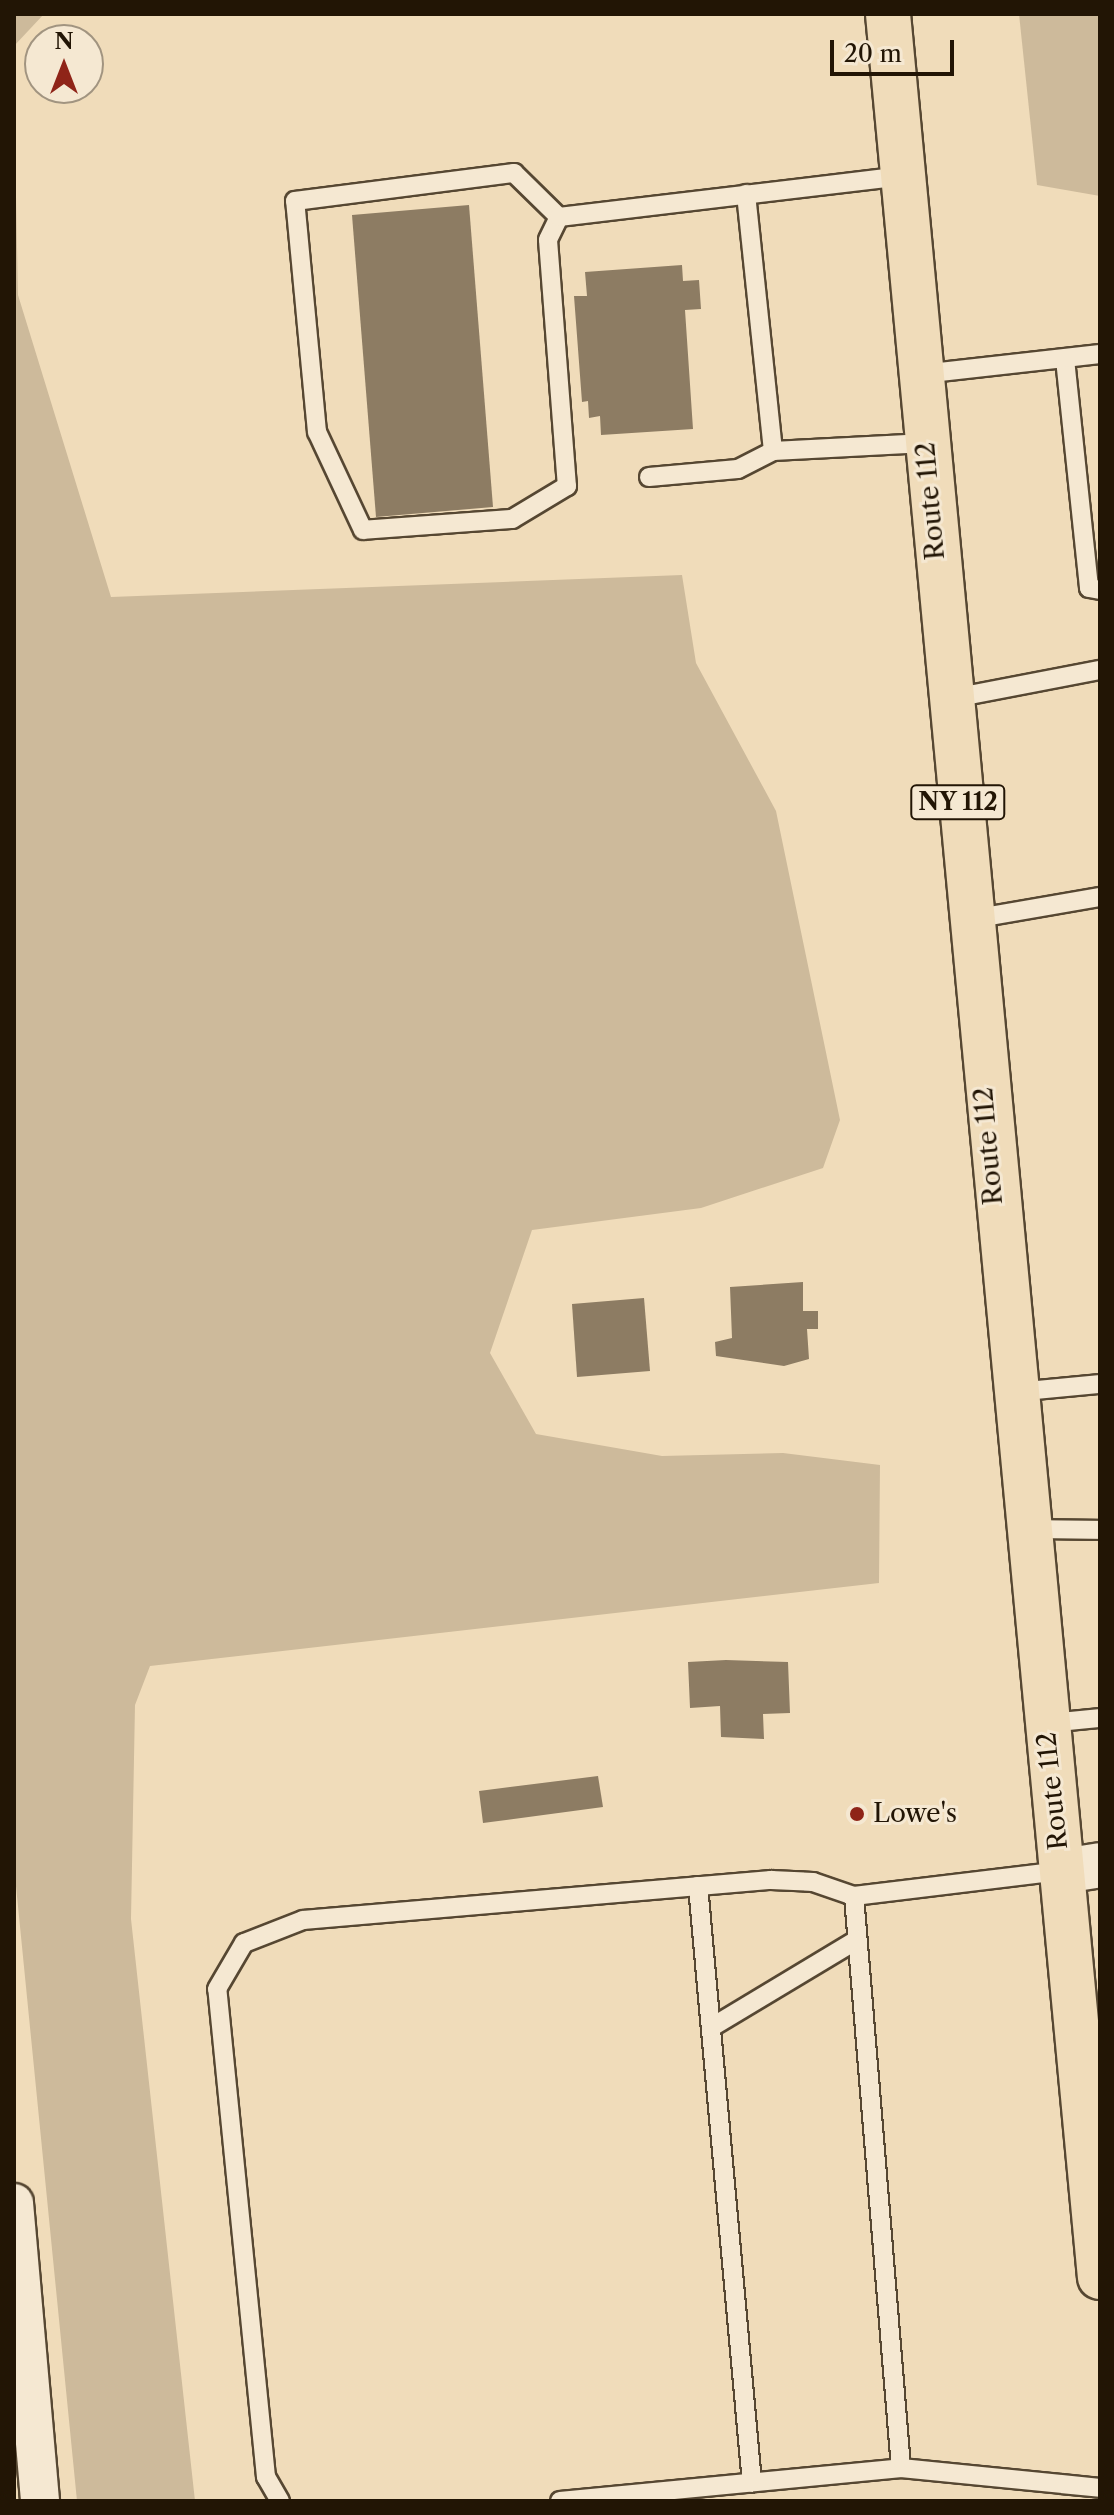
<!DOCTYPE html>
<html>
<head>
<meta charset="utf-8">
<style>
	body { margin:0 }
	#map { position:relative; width:1114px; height:2515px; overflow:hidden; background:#f0dcba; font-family:"Libre Caslon Text",serif }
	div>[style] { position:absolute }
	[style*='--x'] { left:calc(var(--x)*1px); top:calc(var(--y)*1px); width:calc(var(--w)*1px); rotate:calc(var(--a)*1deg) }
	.green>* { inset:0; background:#cdba9b }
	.building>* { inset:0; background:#8d7c63 }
	.roads { filter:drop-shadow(2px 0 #564732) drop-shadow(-2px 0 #564732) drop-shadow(0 2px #564732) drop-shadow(0 -2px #564732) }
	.lane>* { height:18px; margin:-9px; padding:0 9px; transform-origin:9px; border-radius:9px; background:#f5e8d2 }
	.street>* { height:38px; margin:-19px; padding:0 19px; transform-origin:19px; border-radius:19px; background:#f5e8d2 }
	.secondary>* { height:44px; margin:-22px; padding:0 22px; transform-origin:22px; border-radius:22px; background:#f5e8d2 }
	.primary>* { height:44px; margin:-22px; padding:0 22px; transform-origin:22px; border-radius:22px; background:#f0dcba }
	.dots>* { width:22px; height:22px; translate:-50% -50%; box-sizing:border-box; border:4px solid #f5e8d2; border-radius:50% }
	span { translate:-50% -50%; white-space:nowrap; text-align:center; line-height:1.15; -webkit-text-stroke:6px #f5e8d2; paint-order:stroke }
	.shield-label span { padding:2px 6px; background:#f5e8d2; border:2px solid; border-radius:6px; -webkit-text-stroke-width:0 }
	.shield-label { font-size:24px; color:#221505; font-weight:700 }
	.street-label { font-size:26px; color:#221505 }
	.poi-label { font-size:26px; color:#221505 }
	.left { translate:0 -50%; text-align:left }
	.frame { position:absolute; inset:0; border:16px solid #221505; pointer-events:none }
	.north { position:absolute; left:24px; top:24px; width:80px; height:80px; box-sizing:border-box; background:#f5e8d2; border:2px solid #a19480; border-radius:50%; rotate:0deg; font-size:22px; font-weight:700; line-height:32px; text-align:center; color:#221505 }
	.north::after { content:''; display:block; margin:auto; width:28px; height:36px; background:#8f2418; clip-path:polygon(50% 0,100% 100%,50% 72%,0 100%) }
	.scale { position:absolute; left:830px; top:40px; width:124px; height:36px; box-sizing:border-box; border:4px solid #221505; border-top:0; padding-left:10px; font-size:24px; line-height:28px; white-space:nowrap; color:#221505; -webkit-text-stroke:6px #f5e8d2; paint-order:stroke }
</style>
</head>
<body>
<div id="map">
	<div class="green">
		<div style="clip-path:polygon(14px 14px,44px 14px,14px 46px)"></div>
		<div style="clip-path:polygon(1019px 14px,1100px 14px,1100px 196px,1037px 185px)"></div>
		<div style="clip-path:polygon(14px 97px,18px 295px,111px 597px,682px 575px,696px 663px,776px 811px,840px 1120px,823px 1168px,701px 1208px,532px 1230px,490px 1353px,536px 1434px,662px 1456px,783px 1453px,880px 1465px,879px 1583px,150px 1666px,135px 1705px,131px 1919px,195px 2501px,77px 2501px,14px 1866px)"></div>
	</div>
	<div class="building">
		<div style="clip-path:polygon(469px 205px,493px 507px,376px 517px,352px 215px)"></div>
		<div style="clip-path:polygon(682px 265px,683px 281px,699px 280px,701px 309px,685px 310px,693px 429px,601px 435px,600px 416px,589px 418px,588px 401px,582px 402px,574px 296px,587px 296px,585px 272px)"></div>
		<div style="clip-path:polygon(803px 1282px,803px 1311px,818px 1311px,818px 1329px,807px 1329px,809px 1359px,784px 1366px,716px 1356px,715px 1342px,732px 1338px,730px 1287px)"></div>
		<div style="clip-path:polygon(644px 1298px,650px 1371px,577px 1377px,572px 1304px)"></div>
		<div style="clip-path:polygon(726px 1660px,788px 1662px,790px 1713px,763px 1714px,764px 1739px,721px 1737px,720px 1706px,690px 1708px,688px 1662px)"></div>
		<div style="clip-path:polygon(598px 1776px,603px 1807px,483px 1823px,479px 1791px)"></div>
	</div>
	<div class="roads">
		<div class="lane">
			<div style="--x:746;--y:194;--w:258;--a:84"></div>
			<div style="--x:773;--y:451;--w:153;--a:-3"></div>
			<div style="--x:559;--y:217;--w:25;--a:116"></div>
			<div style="--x:548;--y:240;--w:247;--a:85.6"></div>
			<div style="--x:567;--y:486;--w:64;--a:149"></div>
			<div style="--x:512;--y:519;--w:149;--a:175.8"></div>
			<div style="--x:363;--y:530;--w:108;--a:-115.1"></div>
			<div style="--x:317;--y:432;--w:232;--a:-95.4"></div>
			<div style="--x:295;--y:201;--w:221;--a:-7.3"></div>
			<div style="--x:514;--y:173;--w:63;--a:44.4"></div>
			<div style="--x:559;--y:217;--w:344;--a:-6.8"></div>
			<div style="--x:1065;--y:359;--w:230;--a:84"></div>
			<div style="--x:1089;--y:588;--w:11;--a:10"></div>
			<div style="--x:922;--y:374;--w:179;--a:-6.4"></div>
			<div style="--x:649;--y:477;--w:89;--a:-5.1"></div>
			<div style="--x:738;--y:469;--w:39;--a:-27"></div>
			<div style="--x:949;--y:699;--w:154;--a:-10.9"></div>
			<div style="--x:972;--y:919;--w:130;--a:-9.8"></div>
			<div style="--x:1015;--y:1392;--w:85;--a:-5.4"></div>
			<div style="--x:1029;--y:1529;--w:71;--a:0.8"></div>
			<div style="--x:1049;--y:1723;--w:51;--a:-5.6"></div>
			<div style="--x:698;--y:1886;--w:599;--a:84.83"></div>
			<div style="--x:854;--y:1896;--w:574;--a:85.3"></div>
			<div style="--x:712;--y:2027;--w:169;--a:-31"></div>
			<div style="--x:280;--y:2501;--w:28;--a:-120"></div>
			<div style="--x:266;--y:2477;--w:490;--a:-95.7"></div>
			<div style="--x:217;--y:1989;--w:53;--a:-59.6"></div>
			<div style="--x:244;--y:1943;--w:63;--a:-21.3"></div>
			<div style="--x:303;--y:1920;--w:470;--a:-4.9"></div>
			<div style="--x:771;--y:1880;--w:42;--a:2.7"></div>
			<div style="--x:813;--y:1882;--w:43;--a:18.9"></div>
			<div style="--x:854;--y:1896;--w:209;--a:-6.9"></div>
			<div style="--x:560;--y:2501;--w:343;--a:-5.5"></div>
			<div style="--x:901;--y:2468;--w:200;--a:5.7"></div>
		</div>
		<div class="street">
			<div style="--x:14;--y:2203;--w:299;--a:85"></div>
		</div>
		<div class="secondary">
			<div style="--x:1063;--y:1871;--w:37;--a:-9"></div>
		</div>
		<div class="primary">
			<div style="--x:888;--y:14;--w:2273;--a:84.65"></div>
		</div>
	</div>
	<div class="dots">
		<div style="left:857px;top:1814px;background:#8f2418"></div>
	</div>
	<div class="shield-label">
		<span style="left:958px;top:802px">NY 112</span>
	</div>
	<div class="street-label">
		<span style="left:931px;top:501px;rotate:-95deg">Route 112</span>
		<span style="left:989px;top:1146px;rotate:-95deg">Route 112</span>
		<span style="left:1053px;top:1791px;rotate:-96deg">Route 112</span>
	</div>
	<div class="poi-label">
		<span class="left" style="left:873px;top:1814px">Lowe's</span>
	</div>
	<div class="frame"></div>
	<div class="north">N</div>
	<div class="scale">20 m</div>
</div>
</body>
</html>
